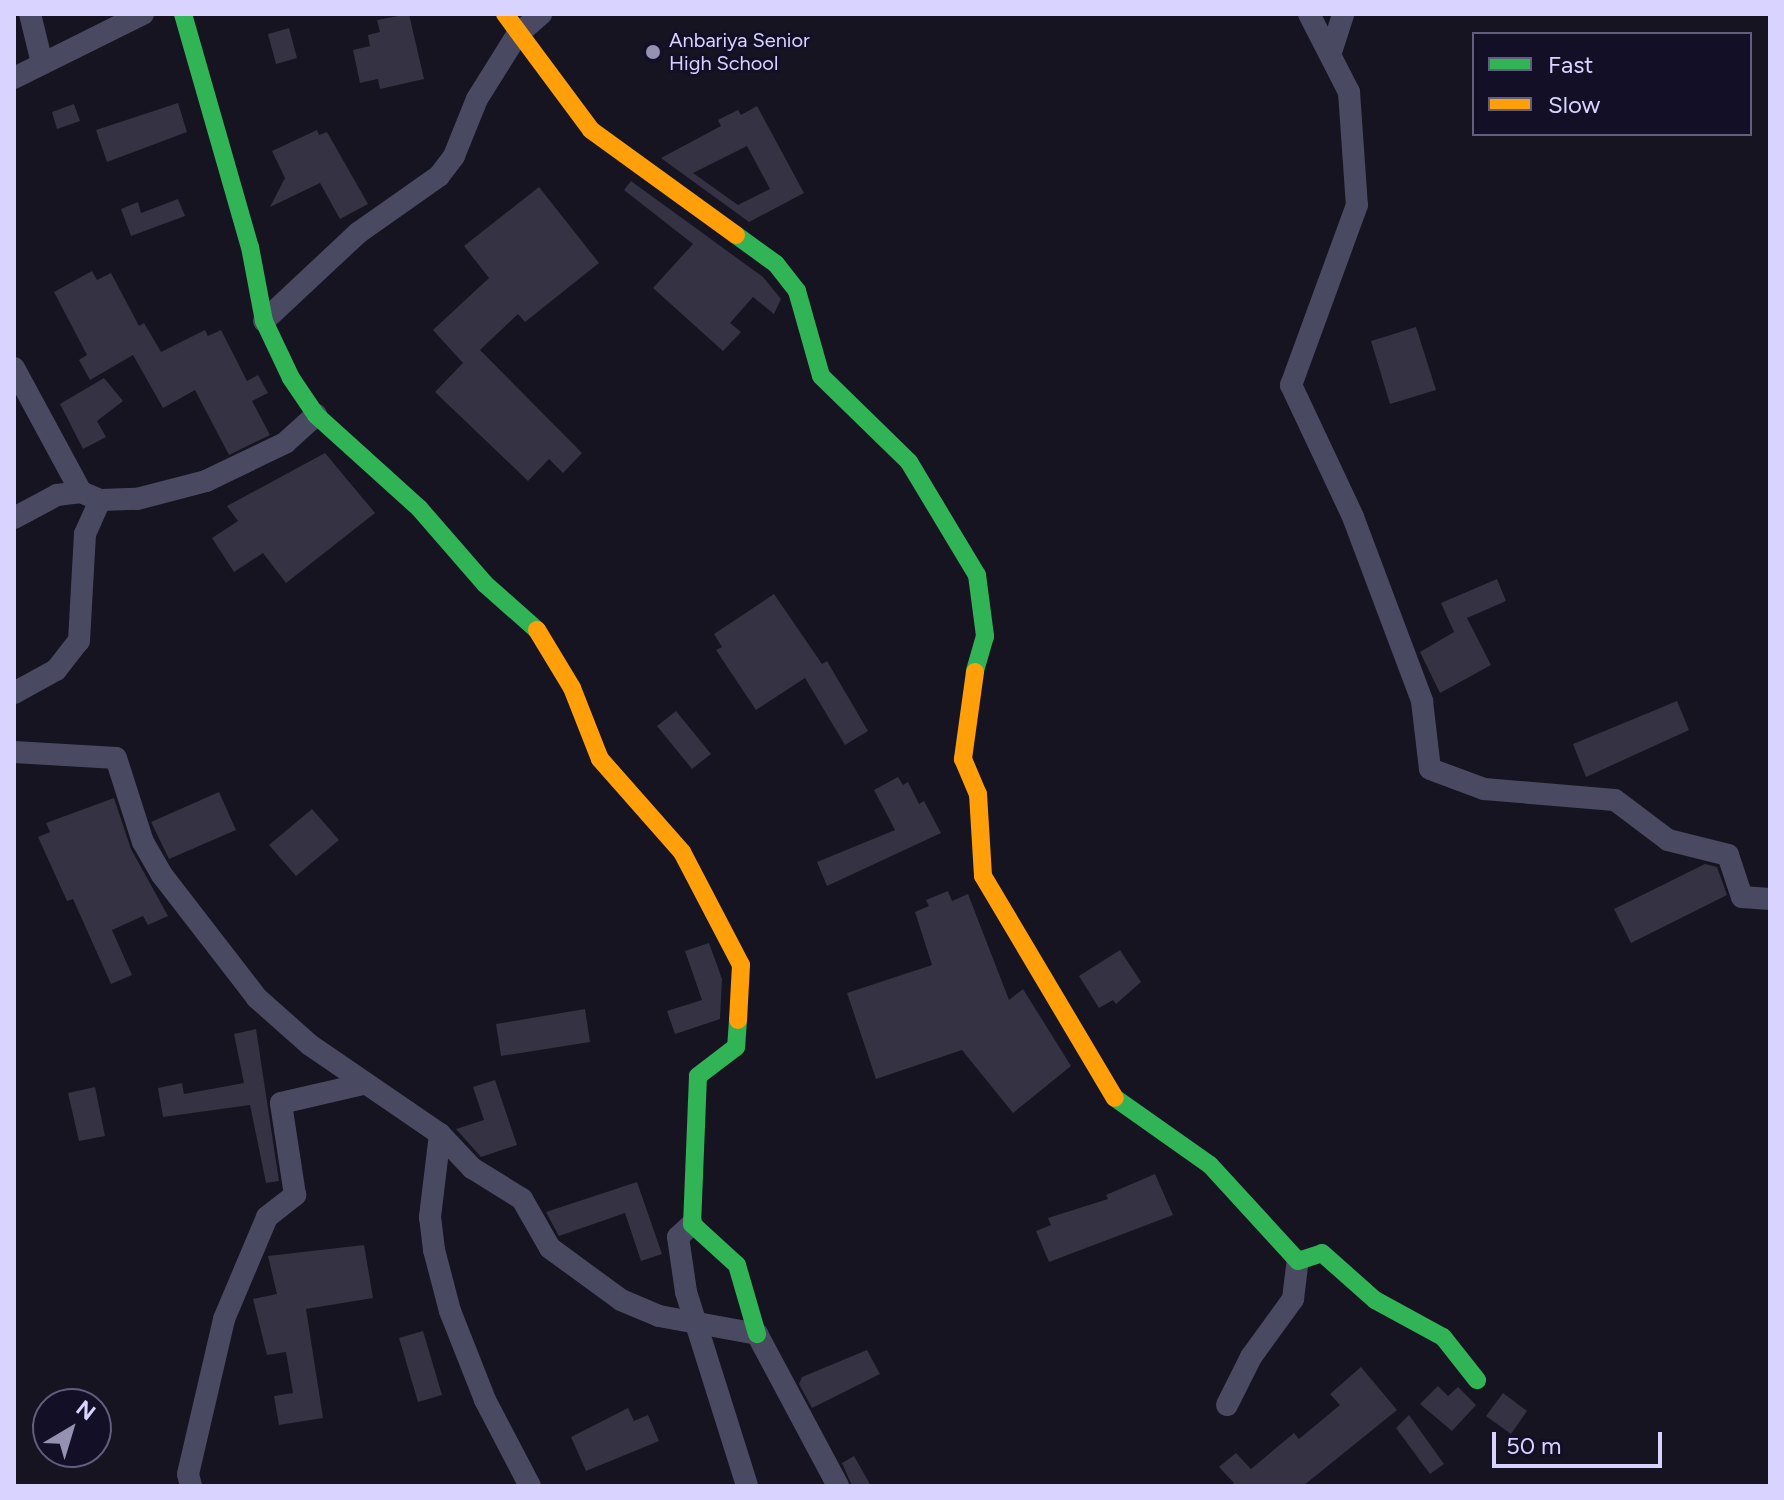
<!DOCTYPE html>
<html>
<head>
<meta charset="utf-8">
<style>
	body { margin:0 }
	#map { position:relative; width:1784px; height:1500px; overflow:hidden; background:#161421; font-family:Figtree,sans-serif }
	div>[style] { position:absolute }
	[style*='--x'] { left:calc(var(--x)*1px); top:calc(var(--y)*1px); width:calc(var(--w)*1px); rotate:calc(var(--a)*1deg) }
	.building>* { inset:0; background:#343243 }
	.street>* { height:22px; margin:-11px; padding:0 11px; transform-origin:11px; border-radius:11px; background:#4a4962 }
	.fast>* { height:18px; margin:-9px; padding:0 9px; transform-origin:9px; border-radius:9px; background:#30b455 }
	.slow>* { height:18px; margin:-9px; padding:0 9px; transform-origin:9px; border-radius:9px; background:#ff9f0a }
	.dots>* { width:22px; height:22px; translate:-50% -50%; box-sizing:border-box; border:4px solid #130f26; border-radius:50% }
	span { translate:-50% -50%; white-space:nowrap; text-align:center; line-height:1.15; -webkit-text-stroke:6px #130f26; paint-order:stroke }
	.poi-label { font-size:20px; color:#d9d4ff }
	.left { translate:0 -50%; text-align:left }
	.frame { position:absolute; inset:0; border:16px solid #d9d4ff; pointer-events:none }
	.legend { position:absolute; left:1472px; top:32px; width:280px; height:104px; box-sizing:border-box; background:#130f26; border:2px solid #625e7d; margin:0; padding:10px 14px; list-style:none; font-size:24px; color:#d9d4ff }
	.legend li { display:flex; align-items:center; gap:16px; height:40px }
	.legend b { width:40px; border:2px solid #625e7d }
	.north { position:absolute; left:32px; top:1388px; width:80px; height:80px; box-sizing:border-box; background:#130f26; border:2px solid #625e7d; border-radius:50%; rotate:38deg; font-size:22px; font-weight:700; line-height:32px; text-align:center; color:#d9d4ff }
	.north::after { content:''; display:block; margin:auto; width:28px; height:36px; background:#9591b1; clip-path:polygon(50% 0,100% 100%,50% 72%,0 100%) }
	.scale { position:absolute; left:1492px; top:1432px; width:170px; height:36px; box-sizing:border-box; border:4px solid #d9d4ff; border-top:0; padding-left:10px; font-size:24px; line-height:28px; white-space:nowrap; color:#d9d4ff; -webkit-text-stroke:6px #130f26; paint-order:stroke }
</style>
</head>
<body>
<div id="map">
	<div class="building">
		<div style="clip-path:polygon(409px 14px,424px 79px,380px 89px,378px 79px,360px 83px,353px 50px,370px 46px,368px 35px,380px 32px,377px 20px)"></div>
		<div style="clip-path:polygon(289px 28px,297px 58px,276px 64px,268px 34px)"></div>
		<div style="clip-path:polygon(178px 103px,187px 132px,107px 162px,96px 130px)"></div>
		<div style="clip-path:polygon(74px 104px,80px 121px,57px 129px,52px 112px)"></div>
		<div style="clip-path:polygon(evenodd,757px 106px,804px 193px,749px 222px,661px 158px,721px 126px,718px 120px,738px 110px,741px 115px,757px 106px,747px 146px,770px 189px,738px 205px,693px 173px,747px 146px)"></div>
		<div style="clip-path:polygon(317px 130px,319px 135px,327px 132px,368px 204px,340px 219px,320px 183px,270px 207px,285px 178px,272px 151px)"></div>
		<div style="clip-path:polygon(631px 181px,763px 277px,781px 299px,774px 314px,753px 297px,730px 323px,741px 332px,723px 351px,653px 288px,693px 244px,624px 190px)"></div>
		<div style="clip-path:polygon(539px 187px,599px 263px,525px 322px,518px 314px,480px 350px,582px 453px,563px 473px,549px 459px,528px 481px,435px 392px,463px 363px,433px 330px,489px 278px,464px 246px)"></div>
		<div style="clip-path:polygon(178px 199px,185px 216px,131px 236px,121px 209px,138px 202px,141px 213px)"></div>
		<div style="clip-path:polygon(92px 271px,97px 280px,111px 273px,139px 326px,144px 323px,161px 352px,205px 330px,208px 336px,221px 330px,247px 381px,258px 375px,268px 393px,252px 401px,270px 435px,229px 455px,195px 390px,163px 408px,133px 355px,90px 380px,79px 360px,87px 355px,54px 292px)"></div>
		<div style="clip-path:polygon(1416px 327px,1436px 390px,1390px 404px,1371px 341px)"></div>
		<div style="clip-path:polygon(104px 378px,123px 401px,97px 421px,106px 437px,83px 449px,60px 404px)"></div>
		<div style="clip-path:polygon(325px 453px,375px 513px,286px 583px,263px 553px,234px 572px,212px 538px,238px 521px,227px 506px)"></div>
		<div style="clip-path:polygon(1497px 579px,1506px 601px,1467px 618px,1491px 665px,1440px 693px,1420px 652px,1454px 632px,1441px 603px)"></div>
		<div style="clip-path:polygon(774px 594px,822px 664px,827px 661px,868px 731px,845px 745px,805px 678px,756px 710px,716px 650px,722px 647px,714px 634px)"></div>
		<div style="clip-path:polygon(1677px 701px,1689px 730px,1586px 777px,1573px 744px)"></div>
		<div style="clip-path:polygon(676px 711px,711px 754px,692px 769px,657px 726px)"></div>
		<div style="clip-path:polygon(898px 777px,903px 785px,908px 782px,919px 804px,924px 801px,941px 833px,827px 886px,817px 862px,895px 830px,874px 790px)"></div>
		<div style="clip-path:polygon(219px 792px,236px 830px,169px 859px,151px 822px)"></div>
		<div style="clip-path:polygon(114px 798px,131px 849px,168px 916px,148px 925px,143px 916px,112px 930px,132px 975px,111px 984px,73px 899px,67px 901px,38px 837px,50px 832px,46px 823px)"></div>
		<div style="clip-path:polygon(312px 809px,339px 840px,296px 876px,269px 845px)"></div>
		<div style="clip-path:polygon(1705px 864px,1717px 867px,1727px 895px,1631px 943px,1614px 909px)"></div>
		<div style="clip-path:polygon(948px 891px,952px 901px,968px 894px,1009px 1000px,1023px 989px,1071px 1066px,1013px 1113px,962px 1050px,876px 1079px,847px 993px,932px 965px,915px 912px,929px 906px,926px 900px)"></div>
		<div style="clip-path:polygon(709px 943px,722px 979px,720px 1019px,675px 1034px,667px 1011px,702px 1000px,685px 951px)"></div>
		<div style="clip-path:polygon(1120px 950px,1141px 982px,1116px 1004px,1113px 1000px,1099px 1008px,1079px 976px)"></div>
		<div style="clip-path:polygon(585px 1009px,590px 1042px,501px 1056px,496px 1024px)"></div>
		<div style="clip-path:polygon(256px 1029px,279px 1181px,266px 1183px,250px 1105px,163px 1117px,158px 1088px,182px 1083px,184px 1094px,244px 1083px,234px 1034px)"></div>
		<div style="clip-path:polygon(495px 1080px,517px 1145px,481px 1157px,456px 1129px,484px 1120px,473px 1087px)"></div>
		<div style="clip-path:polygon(95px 1087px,105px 1136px,79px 1141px,68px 1093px)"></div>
		<div style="clip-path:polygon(1155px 1174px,1173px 1215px,1049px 1262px,1036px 1231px,1051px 1225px,1048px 1218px,1108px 1199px,1106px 1195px)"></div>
		<div style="clip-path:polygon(637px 1182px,662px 1254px,641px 1261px,625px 1213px,559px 1236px,546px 1212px)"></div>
		<div style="clip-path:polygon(364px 1245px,373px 1298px,306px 1309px,323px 1418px,279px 1425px,274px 1396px,293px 1393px,286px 1352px,267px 1355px,253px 1299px,277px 1294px,268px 1256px)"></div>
		<div style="clip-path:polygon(423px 1331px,442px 1395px,418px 1402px,399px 1338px)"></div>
		<div style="clip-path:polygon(867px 1350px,880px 1374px,812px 1408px,799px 1384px,802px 1377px)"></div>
		<div style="clip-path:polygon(1361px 1367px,1397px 1410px,1303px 1486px,1231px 1486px,1234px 1483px,1219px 1467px,1236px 1453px,1251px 1469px,1294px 1433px,1299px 1439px,1340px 1405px,1330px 1394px)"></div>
		<div style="clip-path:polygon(1438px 1386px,1448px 1396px,1458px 1387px,1476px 1405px,1452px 1431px,1420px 1404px)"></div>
		<div style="clip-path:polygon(1503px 1393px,1527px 1411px,1511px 1434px,1486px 1416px)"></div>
		<div style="clip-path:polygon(628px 1408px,634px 1421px,648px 1415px,659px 1441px,586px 1471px,571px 1437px)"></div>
		<div style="clip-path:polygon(1409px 1415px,1444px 1464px,1430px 1474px,1396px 1428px)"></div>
		<div style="clip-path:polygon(854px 1456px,871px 1486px,852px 1486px,842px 1463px)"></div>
	</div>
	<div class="street">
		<div style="--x:30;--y:14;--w:50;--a:76.2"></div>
		<div style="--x:1309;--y:14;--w:88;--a:62.9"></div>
		<div style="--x:1349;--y:92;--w:113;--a:86"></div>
		<div style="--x:1357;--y:205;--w:192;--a:110.1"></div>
		<div style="--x:1291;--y:385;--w:146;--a:64.8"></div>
		<div style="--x:1353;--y:517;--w:197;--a:69.4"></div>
		<div style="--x:1422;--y:701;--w:68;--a:83.3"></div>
		<div style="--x:1430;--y:769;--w:58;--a:20.3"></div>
		<div style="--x:1484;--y:789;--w:131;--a:4.8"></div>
		<div style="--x:1615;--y:800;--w:66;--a:37"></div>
		<div style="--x:1668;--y:840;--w:62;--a:14"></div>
		<div style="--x:1728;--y:855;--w:44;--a:71.6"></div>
		<div style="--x:1742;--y:897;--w:28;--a:4"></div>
		<div style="--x:1331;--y:52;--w:40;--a:-72"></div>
		<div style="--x:14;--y:78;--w:144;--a:-26.4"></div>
		<div style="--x:264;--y:321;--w:129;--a:-43.1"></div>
		<div style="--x:358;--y:233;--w:99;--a:-35.1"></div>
		<div style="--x:439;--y:176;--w:25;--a:-53"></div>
		<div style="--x:454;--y:156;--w:61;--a:-68"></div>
		<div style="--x:477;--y:99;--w:75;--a:-58"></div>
		<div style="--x:517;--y:35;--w:32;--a:-41"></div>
		<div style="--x:14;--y:368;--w:141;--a:61.6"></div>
		<div style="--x:14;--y:518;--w:49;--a:-28.1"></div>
		<div style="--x:57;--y:495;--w:24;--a:-7"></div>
		<div style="--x:81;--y:492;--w:21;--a:23"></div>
		<div style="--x:100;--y:500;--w:37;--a:-2"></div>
		<div style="--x:137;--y:499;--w:71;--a:-14.6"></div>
		<div style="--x:206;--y:481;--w:88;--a:-25.7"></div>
		<div style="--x:285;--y:443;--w:42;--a:-42.1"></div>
		<div style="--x:14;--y:693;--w:48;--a:-28.7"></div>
		<div style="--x:56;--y:670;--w:37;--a:-52"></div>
		<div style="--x:79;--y:641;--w:107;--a:-86.8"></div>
		<div style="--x:85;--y:534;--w:37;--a:-66"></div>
		<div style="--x:14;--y:752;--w:102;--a:3.4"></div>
		<div style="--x:116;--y:758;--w:88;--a:72.2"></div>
		<div style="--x:143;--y:842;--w:38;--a:60"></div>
		<div style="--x:162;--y:875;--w:155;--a:52.3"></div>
		<div style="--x:257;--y:998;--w:71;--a:41.6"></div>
		<div style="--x:310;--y:1045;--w:158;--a:34.4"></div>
		<div style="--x:440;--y:1134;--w:47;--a:46.7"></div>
		<div style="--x:472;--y:1168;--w:59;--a:31.8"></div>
		<div style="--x:522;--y:1199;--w:56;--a:60.3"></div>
		<div style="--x:550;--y:1248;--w:88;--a:36.2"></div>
		<div style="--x:621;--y:1300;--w:41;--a:22.8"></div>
		<div style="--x:659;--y:1316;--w:100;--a:10.4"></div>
		<div style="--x:757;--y:1334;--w:172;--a:61.9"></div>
		<div style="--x:440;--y:1134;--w:84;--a:96.9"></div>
		<div style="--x:430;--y:1217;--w:33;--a:83"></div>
		<div style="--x:434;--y:1250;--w:63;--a:75.3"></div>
		<div style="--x:450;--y:1311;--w:96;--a:68.5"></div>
		<div style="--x:485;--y:1400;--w:97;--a:62.4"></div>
		<div style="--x:692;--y:1224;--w:19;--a:137"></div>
		<div style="--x:678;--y:1237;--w:56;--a:81.7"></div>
		<div style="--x:686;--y:1292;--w:203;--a:72.5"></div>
		<div style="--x:1227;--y:1405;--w:54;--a:-63.4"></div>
		<div style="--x:1251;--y:1357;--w:72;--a:-54.1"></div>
		<div style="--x:1293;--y:1299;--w:38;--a:-83"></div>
		<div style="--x:191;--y:1486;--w:12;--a:-104"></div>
		<div style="--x:188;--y:1474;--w:159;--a:-76.9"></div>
		<div style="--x:224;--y:1319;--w:111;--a:-67.1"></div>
		<div style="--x:267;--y:1217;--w:36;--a:-38"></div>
		<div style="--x:295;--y:1195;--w:93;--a:-98.7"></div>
		<div style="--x:281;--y:1103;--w:84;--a:-13"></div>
	</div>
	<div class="fast">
		<div style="--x:183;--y:14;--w:242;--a:74"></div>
		<div style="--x:250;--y:247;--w:75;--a:79.3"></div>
		<div style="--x:264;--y:321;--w:63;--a:64.7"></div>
		<div style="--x:291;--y:378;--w:45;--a:56"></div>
		<div style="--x:316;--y:415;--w:139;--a:42.1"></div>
		<div style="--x:419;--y:508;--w:101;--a:49"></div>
		<div style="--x:485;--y:584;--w:69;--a:41.5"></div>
		<div style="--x:736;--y:235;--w:49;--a:35.9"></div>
		<div style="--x:776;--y:264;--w:34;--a:52"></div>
		<div style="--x:797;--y:291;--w:88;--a:74.2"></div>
		<div style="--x:821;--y:376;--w:123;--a:44.3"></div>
		<div style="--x:909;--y:462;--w:132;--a:59"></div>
		<div style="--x:977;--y:575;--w:62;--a:82.5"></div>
		<div style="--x:985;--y:636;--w:37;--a:106"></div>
		<div style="--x:738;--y:1020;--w:27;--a:94"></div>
		<div style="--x:736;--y:1047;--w:48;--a:142.7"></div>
		<div style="--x:698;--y:1076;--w:148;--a:92.3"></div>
		<div style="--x:692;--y:1224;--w:61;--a:42.3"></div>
		<div style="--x:737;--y:1265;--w:72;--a:73.8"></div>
		<div style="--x:1115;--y:1098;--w:116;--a:35.2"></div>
		<div style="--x:1210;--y:1165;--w:130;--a:47.5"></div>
		<div style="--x:1298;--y:1261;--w:25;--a:-18"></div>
		<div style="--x:1322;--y:1253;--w:71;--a:41.6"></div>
		<div style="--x:1375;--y:1300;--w:77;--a:28.6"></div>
		<div style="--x:1443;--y:1337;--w:55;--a:51.7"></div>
	</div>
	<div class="slow">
		<div style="--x:505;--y:14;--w:144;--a:53.4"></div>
		<div style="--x:591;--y:130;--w:179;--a:35.9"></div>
		<div style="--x:537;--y:630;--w:68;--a:58.9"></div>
		<div style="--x:572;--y:688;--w:76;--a:68.5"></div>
		<div style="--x:600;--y:759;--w:124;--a:48.6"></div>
		<div style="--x:682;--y:852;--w:127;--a:62.4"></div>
		<div style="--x:741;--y:965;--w:55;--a:93.1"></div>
		<div style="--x:975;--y:672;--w:88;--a:97.9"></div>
		<div style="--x:963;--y:759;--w:38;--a:67"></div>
		<div style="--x:978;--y:794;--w:82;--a:86.5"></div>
		<div style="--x:983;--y:876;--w:258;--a:59.3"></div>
	</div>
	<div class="dots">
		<div style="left:653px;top:52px;background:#9591b1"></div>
	</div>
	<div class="poi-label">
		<span class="left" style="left:669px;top:52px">Anbariya Senior<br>High School</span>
	</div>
	<div class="frame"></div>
	<ul class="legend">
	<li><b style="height:10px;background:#30b455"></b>Fast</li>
	<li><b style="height:10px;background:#ff9f0a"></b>Slow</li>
	</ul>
	<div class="north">N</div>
	<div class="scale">50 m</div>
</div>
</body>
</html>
